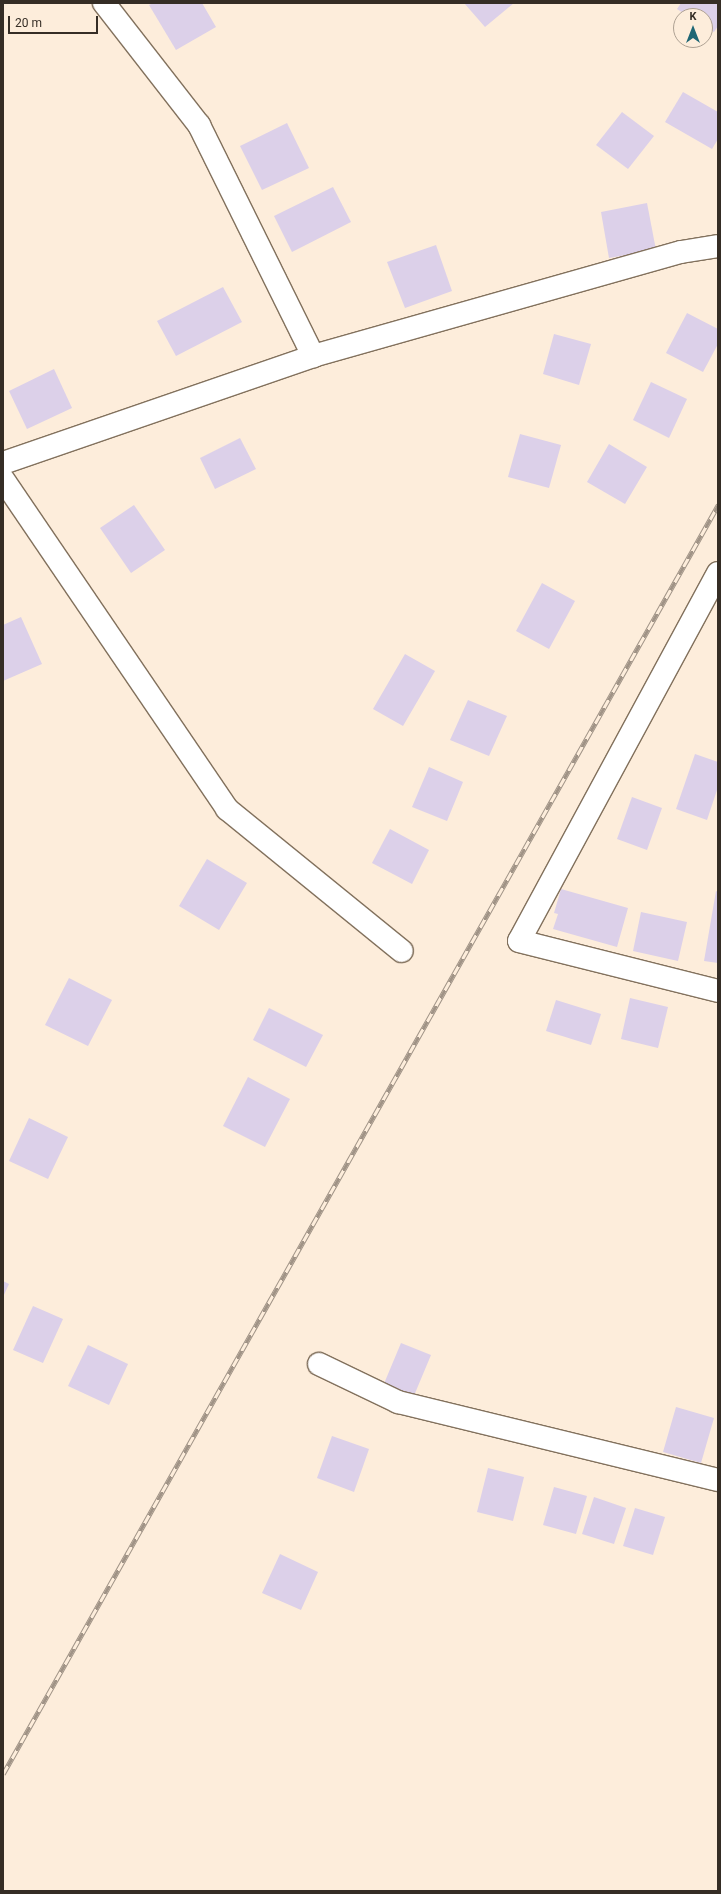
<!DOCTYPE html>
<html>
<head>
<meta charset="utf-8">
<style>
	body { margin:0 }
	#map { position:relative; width:721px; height:1894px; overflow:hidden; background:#fdeddb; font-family:Roboto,sans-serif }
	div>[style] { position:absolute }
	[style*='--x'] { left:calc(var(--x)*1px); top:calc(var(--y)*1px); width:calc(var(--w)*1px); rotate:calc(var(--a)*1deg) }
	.building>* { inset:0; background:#dcd0e9 }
	.roads { filter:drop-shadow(1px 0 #82715d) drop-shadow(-1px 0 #82715d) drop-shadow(0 1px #82715d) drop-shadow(0 -1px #82715d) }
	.minor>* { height:22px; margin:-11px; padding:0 11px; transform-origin:11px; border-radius:11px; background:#fff }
	.rail>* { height:4.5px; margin-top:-2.25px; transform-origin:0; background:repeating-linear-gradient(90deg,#fdeddb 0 9px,#a09386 0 18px); box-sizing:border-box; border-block:1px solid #a09386 }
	span { translate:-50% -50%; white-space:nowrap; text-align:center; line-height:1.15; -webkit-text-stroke:4px #fdeddb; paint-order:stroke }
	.frame { position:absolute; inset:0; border:4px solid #352d25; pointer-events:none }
	.north { position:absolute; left:673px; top:8px; width:40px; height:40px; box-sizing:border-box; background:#fdeddb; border:1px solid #ada092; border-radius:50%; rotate:0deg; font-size:11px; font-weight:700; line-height:16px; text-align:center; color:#352d25 }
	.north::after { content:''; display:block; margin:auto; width:14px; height:18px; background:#1e6674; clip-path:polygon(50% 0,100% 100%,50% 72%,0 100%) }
	.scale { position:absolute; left:8px; top:16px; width:90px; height:18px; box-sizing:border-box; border:2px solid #352d25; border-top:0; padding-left:5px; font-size:12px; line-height:14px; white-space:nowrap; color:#352d25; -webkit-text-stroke:3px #fdeddb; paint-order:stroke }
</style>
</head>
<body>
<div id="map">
	<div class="building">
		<div style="clip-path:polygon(153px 3px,202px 3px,216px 27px,176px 50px,149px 5px)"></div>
		<div style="clip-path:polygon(464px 3px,514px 3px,485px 27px)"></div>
		<div style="clip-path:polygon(681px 3px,718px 3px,718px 26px,714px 32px,705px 27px,705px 16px,688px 16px,677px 9px)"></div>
		<div style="clip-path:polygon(683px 92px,718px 112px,718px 139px,712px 149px,665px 122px)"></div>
		<div style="clip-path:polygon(622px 112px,654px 136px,628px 169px,596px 145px)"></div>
		<div style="clip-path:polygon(287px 123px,309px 168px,262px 190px,240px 146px)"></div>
		<div style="clip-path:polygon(333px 187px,351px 222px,292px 252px,274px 216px)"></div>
		<div style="clip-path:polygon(647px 203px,656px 250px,609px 258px,601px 212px)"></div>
		<div style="clip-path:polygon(436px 245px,452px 291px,405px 308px,387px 262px)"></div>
		<div style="clip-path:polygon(223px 287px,242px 322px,176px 356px,157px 321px)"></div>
		<div style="clip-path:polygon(687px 313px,718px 329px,718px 344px,703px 372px,666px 353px)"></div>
		<div style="clip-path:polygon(554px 334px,591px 344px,579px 385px,543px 374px)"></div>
		<div style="clip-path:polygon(54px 369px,72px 408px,27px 429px,9px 391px)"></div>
		<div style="clip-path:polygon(651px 382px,687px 399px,669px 438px,633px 420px)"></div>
		<div style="clip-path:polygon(520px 434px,561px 445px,549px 488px,508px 477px)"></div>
		<div style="clip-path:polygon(240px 438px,256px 469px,215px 489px,200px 458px)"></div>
		<div style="clip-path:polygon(609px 444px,647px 467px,625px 504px,587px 482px)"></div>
		<div style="clip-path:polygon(134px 505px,165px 550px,131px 573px,100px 528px)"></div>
		<div style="clip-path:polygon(542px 583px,575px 601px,549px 649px,516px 631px)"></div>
		<div style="clip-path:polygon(21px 617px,42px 664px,3px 681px,3px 625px)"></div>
		<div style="clip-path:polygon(405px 654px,435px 671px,403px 726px,373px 709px)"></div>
		<div style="clip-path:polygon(468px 700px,507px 716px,489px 756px,450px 740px)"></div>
		<div style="clip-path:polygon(695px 754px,718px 762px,718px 787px,707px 820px,676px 809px)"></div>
		<div style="clip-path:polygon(429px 767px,463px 782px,447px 821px,412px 807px)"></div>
		<div style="clip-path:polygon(632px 797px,662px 808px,647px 850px,617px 839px)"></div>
		<div style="clip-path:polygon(390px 829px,429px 850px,412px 884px,372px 863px)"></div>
		<div style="clip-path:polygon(207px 859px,247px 883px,219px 930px,179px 906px)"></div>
		<div style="clip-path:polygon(561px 889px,628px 908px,617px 947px,553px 929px,558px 914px,554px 913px)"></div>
		<div style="clip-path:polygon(716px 891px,718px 892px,718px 963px,704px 961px)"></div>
		<div style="clip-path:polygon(641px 912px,687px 922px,678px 961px,633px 951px)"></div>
		<div style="clip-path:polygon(69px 978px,112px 1000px,88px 1046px,45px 1025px)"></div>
		<div style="clip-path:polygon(630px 998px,668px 1007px,658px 1048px,621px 1039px)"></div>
		<div style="clip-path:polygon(556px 1000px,601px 1014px,591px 1045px,546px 1031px)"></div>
		<div style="clip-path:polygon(269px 1008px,323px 1035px,306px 1067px,253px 1040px)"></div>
		<div style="clip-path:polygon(248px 1077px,290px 1099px,265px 1147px,223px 1126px)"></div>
		<div style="clip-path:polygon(29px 1118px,68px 1137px,48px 1179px,9px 1161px)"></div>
		<div style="clip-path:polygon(3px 1281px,9px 1284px,3px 1297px)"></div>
		<div style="clip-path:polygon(33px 1306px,63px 1319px,43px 1363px,13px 1350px)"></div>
		<div style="clip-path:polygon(401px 1343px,431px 1355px,413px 1398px,383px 1386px)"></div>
		<div style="clip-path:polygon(88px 1345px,128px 1364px,109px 1405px,68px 1386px)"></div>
		<div style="clip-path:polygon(676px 1407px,714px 1418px,701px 1463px,663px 1452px)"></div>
		<div style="clip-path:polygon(332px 1436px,369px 1449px,354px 1492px,317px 1478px)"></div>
		<div style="clip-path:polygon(488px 1468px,524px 1477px,513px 1521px,477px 1512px)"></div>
		<div style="clip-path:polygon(554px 1487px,587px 1496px,576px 1534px,543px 1525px)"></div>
		<div style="clip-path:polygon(594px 1497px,626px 1508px,614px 1544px,582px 1534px)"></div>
		<div style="clip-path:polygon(635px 1508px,665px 1517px,653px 1555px,623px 1546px)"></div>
		<div style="clip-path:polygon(280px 1554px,318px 1572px,301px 1610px,262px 1593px)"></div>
	</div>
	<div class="roads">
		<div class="minor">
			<div style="--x:104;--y:3;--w:155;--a:52.1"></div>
			<div style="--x:199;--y:125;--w:258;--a:63.7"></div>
			<div style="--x:3;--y:463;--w:328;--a:-19"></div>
			<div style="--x:313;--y:356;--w:382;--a:-15.8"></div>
			<div style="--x:681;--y:252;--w:37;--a:-9"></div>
			<div style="--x:3;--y:479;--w:399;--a:55.8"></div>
			<div style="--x:227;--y:809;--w:225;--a:39.1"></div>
			<div style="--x:718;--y:573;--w:418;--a:118.4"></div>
			<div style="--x:519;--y:941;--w:205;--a:14.1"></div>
			<div style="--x:319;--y:1364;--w:88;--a:25.7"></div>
			<div style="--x:398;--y:1402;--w:329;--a:13.7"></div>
		</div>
	</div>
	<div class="rail">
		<div style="--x:3;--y:1774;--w:1457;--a:-60.6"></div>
	</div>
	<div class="frame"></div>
	<div class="north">K</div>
	<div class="scale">20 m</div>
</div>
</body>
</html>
